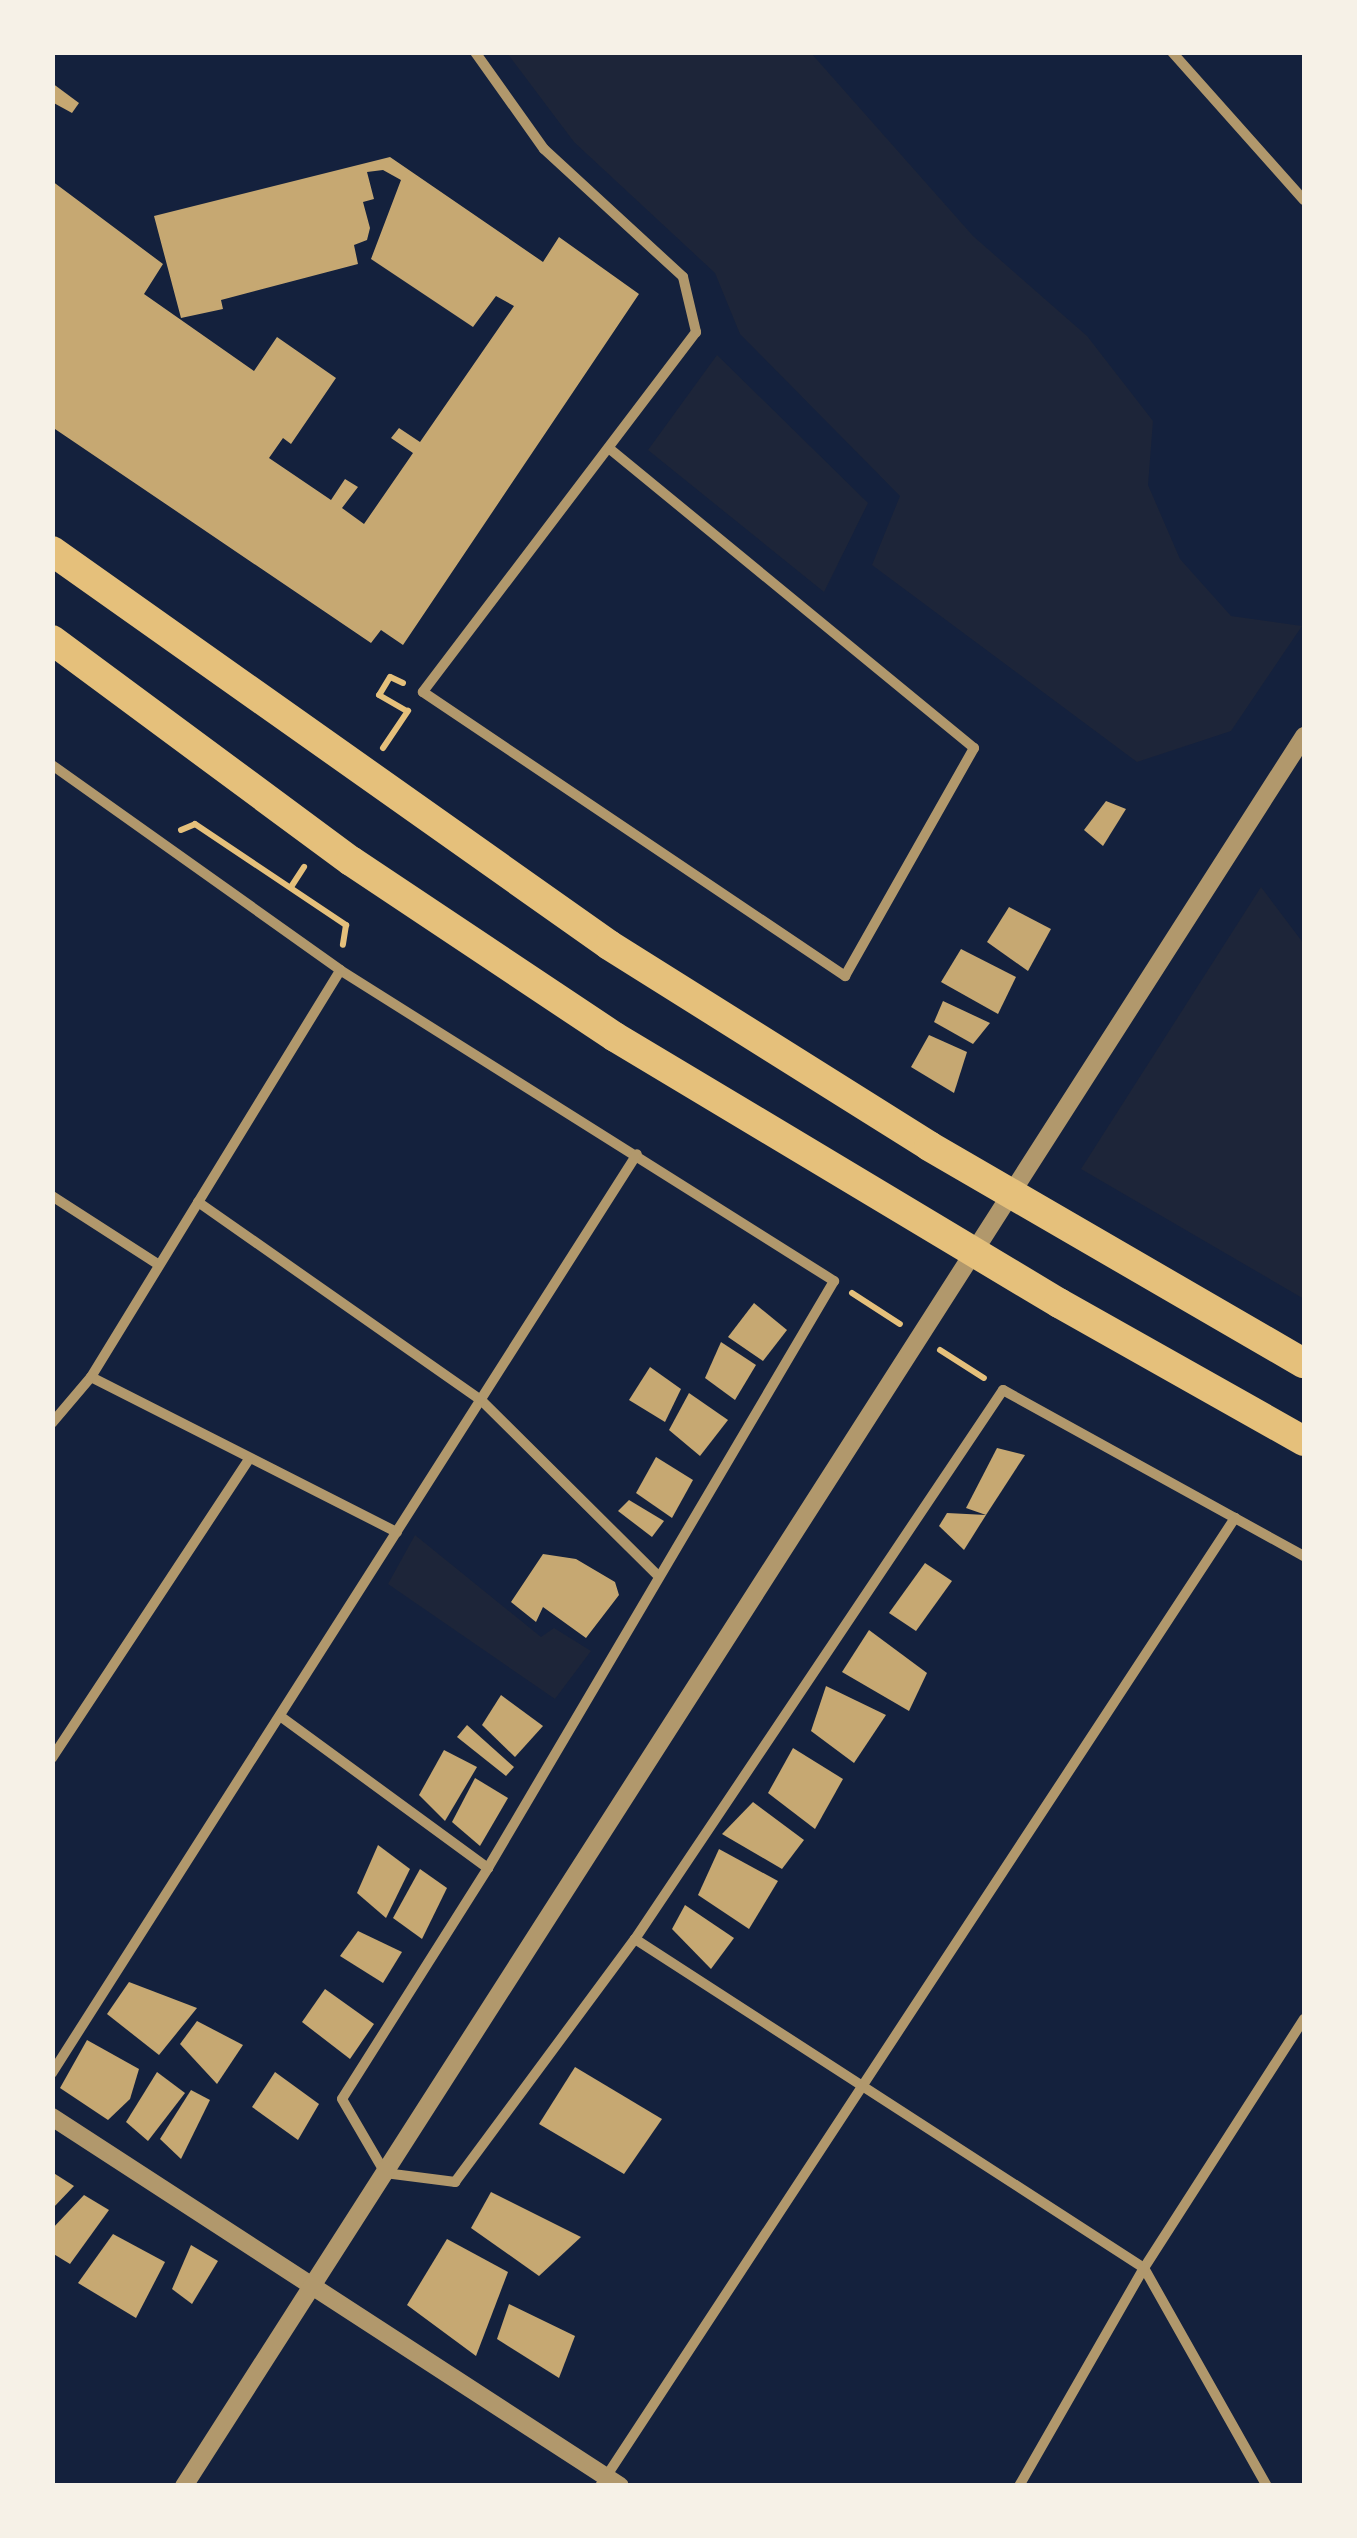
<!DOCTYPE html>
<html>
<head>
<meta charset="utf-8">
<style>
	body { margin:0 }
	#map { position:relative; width:1357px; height:2538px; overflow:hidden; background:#14213d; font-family:"Roboto Serif",serif }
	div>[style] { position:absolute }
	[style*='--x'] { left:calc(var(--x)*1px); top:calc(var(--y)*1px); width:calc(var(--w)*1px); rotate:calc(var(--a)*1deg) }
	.green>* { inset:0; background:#1d2539 }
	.building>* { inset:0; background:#c6a872 }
	.path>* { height:6px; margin:-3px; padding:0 3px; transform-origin:3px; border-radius:3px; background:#e5c07b }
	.minor>* { height:10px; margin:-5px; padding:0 5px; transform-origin:5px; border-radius:5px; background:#b1986c }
	.tertiary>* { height:18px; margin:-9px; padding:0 9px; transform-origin:9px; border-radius:9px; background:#b1986c }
	.motorway>* { height:30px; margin:-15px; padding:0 15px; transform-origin:15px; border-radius:15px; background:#e5c07b }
	span { translate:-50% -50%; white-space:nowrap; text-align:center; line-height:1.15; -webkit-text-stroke:9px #f6f1e7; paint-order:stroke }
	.frame { position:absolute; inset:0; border:55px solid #f6f1e7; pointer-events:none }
</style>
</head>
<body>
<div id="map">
	<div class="green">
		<div style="clip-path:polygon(507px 53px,811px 53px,973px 236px,1087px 336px,1153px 421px,1148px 485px,1180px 559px,1231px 616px,1302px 626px,1231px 731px,1137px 762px,872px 565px,900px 496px,740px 334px,715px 273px,574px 142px)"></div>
		<div style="clip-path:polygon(717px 355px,868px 503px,824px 592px,648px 450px)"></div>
		<div style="clip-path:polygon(1261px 887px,1304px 944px,1304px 1299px,1081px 1169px)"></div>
		<div style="clip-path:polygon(415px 1535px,541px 1637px,554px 1628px,591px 1651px,555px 1699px,388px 1584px)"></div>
	</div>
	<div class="building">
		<div style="clip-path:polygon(52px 83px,79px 103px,72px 113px,52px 102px)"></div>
		<div style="clip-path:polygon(390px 157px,543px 262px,559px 237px,639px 294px,403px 645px,381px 630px,371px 643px,52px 427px,52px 181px,163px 264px,144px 294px,254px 371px,277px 337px,336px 378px,291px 444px,283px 438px,269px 458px,331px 500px,345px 479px,358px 487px,342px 508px,364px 524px,413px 453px,391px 438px,399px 428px,420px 442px,514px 306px,496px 296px,473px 327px,371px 259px,401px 180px,383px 170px,367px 172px,374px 199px,363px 202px,370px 228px,367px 240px,354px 245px,358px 264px,221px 300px,223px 309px,181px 318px,154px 216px)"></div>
		<div style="clip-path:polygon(1106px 801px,1126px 809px,1103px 846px,1084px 830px)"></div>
		<div style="clip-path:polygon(1009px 907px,1051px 929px,1028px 971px,987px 942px)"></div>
		<div style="clip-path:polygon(961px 949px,1016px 977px,998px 1014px,941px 982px)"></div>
		<div style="clip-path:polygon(943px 1001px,990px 1023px,973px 1044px,934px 1022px)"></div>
		<div style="clip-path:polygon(929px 1035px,967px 1052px,954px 1093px,911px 1067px)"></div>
		<div style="clip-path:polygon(754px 1303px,787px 1330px,763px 1361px,728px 1337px)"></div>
		<div style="clip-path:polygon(721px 1342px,756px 1365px,735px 1400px,705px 1378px)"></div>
		<div style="clip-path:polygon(650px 1367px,681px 1389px,665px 1422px,629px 1400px)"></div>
		<div style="clip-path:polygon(689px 1393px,728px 1420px,700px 1456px,669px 1430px)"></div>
		<div style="clip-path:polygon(997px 1448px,1025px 1455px,986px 1515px,966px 1508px)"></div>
		<div style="clip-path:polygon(656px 1457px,693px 1480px,672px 1518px,636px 1493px)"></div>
		<div style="clip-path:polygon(629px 1500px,664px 1521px,652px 1537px,618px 1511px)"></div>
		<div style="clip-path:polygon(947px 1513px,986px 1515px,964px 1550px,939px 1526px)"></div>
		<div style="clip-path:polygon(543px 1554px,576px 1559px,615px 1582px,619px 1595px,586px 1638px,543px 1607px,536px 1622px,511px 1602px)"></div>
		<div style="clip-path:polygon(925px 1563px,952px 1581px,916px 1631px,889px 1613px)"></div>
		<div style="clip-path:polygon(869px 1630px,927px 1673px,909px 1711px,842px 1672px)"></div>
		<div style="clip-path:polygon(826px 1686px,886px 1715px,854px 1763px,811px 1731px)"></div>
		<div style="clip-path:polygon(501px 1695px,543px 1726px,515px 1757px,482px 1725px)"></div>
		<div style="clip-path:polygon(467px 1725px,514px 1767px,506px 1776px,457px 1737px)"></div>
		<div style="clip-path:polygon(793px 1748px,843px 1779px,815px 1829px,768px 1793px)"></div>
		<div style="clip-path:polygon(444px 1750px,477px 1767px,445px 1821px,419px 1795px)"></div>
		<div style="clip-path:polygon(475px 1778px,508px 1798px,480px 1846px,452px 1822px)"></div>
		<div style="clip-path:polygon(753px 1802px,804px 1840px,782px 1869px,722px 1834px)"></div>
		<div style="clip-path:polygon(378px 1845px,410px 1869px,386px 1918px,357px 1893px)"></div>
		<div style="clip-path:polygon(719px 1849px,778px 1881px,749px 1929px,698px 1895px)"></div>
		<div style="clip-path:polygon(420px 1869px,447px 1888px,422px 1939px,393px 1918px)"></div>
		<div style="clip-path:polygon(685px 1905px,734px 1938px,711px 1969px,672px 1929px)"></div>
		<div style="clip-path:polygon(358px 1931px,402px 1952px,383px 1983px,340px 1956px)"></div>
		<div style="clip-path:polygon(129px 1982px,197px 2008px,159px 2055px,107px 2014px)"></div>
		<div style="clip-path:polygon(325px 1989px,374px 2024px,350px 2059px,302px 2022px)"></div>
		<div style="clip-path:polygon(197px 2021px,243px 2045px,217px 2084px,180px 2044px)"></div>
		<div style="clip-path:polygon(87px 2040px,139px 2069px,130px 2099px,108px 2120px,60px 2088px)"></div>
		<div style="clip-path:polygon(575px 2067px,662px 2119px,624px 2174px,539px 2124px)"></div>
		<div style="clip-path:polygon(157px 2072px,185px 2093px,148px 2141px,126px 2122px)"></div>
		<div style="clip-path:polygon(275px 2072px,319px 2104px,298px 2140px,252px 2107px)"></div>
		<div style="clip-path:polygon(191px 2090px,210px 2100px,181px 2159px,160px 2139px)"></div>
		<div style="clip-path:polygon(52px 2172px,74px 2186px,52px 2209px)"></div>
		<div style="clip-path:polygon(491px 2192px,581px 2237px,539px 2276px,471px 2228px)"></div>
		<div style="clip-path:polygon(84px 2195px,109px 2210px,70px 2264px,52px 2253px,52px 2229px)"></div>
		<div style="clip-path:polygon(113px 2234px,165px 2262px,136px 2318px,78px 2283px)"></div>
		<div style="clip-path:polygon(447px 2239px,508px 2272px,476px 2356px,407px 2305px)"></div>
		<div style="clip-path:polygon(191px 2245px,218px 2261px,192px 2304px,172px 2289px)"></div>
		<div style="clip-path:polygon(509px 2304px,575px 2336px,559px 2378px,497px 2339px)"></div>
	</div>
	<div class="path">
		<div style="--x:403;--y:683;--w:14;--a:-155"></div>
		<div style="--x:390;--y:677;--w:21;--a:121"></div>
		<div style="--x:379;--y:695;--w:32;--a:30"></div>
		<div style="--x:383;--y:748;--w:45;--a:-56"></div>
		<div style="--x:181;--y:830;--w:15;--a:-23"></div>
		<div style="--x:195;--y:824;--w:182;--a:33.8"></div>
		<div style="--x:346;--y:925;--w:20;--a:99"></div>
		<div style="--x:291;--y:887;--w:24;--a:-57"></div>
		<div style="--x:852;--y:1293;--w:57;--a:32.9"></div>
		<div style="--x:940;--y:1350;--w:52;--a:32.5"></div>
	</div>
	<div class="minor">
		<div style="--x:475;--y:52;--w:119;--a:54.6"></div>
		<div style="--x:544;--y:149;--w:189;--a:42.6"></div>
		<div style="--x:683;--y:277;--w:57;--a:76.7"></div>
		<div style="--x:696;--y:332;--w:452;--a:127.2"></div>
		<div style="--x:423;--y:692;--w:509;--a:33.94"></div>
		<div style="--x:845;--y:976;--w:262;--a:-60.5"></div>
		<div style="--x:974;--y:748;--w:471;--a:-140.6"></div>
		<div style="--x:1172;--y:52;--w:198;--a:48.3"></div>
		<div style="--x:52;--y:765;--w:354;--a:35.4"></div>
		<div style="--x:340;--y:970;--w:584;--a:32.19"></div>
		<div style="--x:834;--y:1281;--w:681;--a:120.52"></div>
		<div style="--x:488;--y:1868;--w:273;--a:122.3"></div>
		<div style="--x:342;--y:2099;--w:86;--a:59.8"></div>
		<div style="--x:385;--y:2173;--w:71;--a:7.3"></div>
		<div style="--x:455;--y:2182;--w:302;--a:-53.5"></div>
		<div style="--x:635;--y:1939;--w:661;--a:-56.17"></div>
		<div style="--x:1003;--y:1390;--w:344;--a:28.9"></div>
		<div style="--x:52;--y:1196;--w:127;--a:32.8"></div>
		<div style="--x:198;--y:1202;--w:345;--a:35"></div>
		<div style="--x:481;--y:1400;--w:247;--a:44.8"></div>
		<div style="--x:91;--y:1377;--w:343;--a:26.9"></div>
		<div style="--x:52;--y:1423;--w:60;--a:-49.7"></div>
		<div style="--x:91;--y:1377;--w:477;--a:-58.5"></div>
		<div style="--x:280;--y:1716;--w:258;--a:36.2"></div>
		<div style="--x:52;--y:1758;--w:356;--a:-56.6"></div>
		<div style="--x:635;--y:1939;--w:606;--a:32.88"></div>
		<div style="--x:1144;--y:2268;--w:250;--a:60.6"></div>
		<div style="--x:52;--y:2073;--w:1089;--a:-57.52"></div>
		<div style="--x:600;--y:2486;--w:1158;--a:-56.74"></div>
		<div style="--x:1019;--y:2486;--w:251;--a:-60.2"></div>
		<div style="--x:1144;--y:2268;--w:296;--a:-57.3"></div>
	</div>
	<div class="tertiary">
		<div style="--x:52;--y:2117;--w:677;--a:33.01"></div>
		<div style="--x:184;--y:2486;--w:2078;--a:-57.38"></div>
	</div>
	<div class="motorway">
		<div style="--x:52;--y:551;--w:682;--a:35.27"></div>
		<div style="--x:609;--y:945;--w:378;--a:32.1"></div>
		<div style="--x:929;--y:1146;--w:433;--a:30.1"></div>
		<div style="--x:52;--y:640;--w:372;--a:36.5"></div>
		<div style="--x:351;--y:861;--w:317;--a:33.7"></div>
		<div style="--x:615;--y:1037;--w:518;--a:30.93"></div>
		<div style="--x:1059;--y:1303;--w:281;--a:29.4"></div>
	</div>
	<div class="frame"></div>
</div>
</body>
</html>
